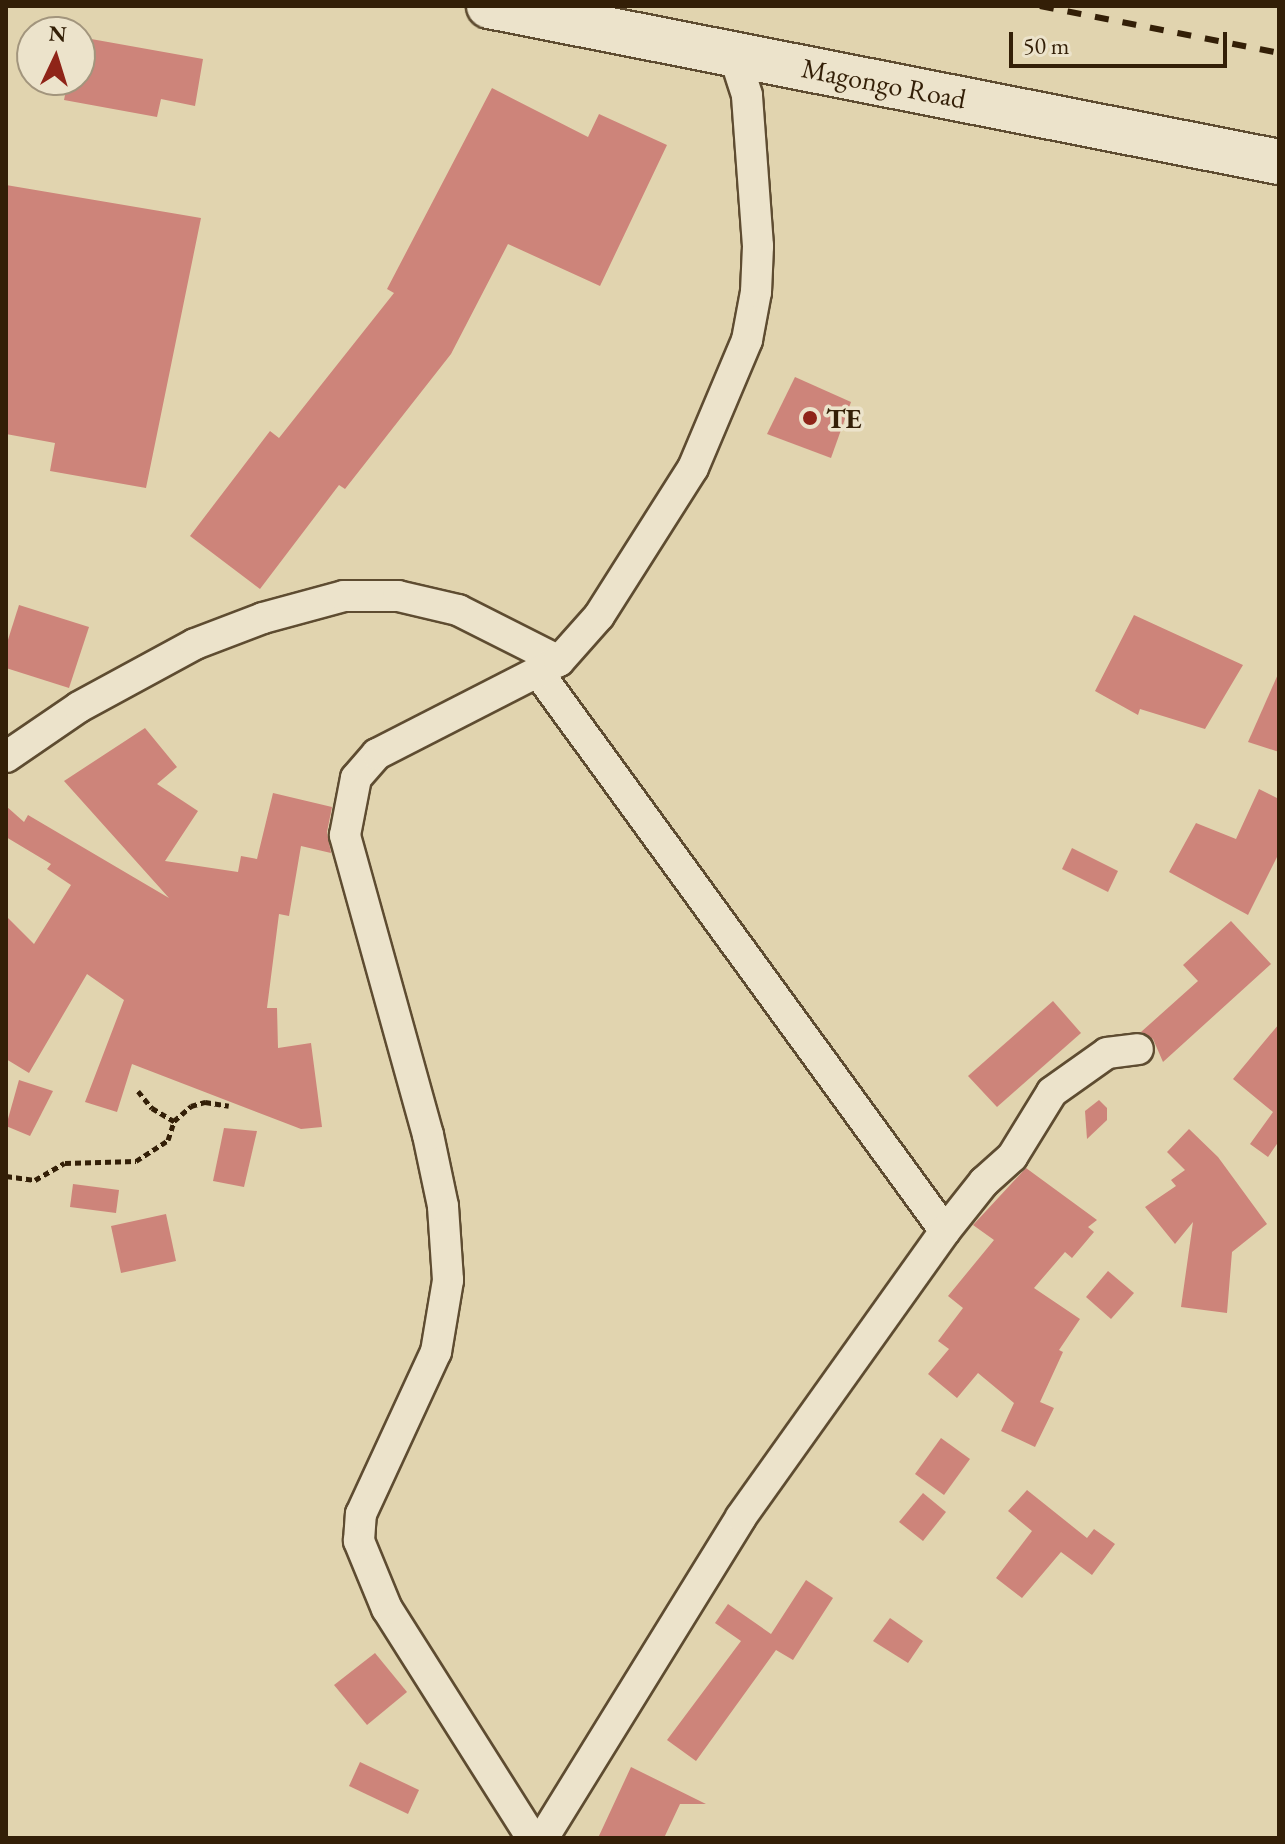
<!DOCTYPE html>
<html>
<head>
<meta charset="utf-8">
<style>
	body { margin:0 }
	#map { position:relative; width:1285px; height:1844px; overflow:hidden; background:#e1d4af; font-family:"EB Garamond",serif }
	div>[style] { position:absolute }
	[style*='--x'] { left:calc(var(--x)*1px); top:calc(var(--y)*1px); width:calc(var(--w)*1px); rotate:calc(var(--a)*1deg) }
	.building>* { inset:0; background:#cd847a }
	.path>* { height:5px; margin-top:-2.5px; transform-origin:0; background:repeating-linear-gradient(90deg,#331f07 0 6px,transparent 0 10px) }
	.roads { filter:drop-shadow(2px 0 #5e4c31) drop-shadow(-2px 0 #5e4c31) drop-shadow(0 2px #5e4c31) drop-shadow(0 -2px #5e4c31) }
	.street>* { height:30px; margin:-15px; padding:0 15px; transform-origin:15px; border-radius:15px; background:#ece3cb }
	.secondary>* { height:44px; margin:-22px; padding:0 22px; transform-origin:22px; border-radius:22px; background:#ece3cb }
	.rail>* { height:6px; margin-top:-3px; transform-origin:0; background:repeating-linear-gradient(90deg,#331f07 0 14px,transparent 0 28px) }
	.dots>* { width:22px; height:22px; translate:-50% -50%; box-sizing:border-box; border:4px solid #ece3cb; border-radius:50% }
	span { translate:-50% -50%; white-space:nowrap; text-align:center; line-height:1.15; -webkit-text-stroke:7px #ece3cb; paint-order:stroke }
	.street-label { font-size:28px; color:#331f07 }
	.poi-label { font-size:28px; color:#331f07; font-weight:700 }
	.left { translate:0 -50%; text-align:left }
	.frame { position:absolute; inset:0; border:8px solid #331f07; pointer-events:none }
	.north { position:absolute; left:16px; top:16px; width:80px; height:80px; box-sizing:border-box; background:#ece3cb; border:2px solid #a2957d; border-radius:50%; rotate:4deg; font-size:22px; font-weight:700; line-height:32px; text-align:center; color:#331f07 }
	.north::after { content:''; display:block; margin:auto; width:28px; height:36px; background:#8f2418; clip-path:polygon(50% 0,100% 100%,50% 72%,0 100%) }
	.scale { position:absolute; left:1009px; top:32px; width:218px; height:36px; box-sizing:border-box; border:4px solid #331f07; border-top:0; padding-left:10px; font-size:24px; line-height:28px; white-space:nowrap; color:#331f07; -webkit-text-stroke:6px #ece3cb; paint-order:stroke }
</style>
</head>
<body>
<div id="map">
	<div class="building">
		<div style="clip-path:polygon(80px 37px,203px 59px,195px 106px,161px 99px,157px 117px,64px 100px,68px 80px,80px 80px)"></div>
		<div style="clip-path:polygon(492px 88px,588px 137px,599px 114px,667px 145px,600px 286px,508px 244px,451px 354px,345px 489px,339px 485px,260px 589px,190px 536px,270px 431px,279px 438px,394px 293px,387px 289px)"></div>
		<div style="clip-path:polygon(6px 185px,201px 218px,146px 488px,50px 471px,55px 443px,6px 434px)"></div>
		<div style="clip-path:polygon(795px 377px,851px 402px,831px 458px,767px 434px)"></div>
		<div style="clip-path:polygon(19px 605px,89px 627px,69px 688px,6px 668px,6px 646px)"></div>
		<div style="clip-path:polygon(1134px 615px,1243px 665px,1205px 729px,1140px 709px,1138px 715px,1095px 691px)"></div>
		<div style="clip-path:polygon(1279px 672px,1279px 752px,1248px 742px)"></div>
		<div style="clip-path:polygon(145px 728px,177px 767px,157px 784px,198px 811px,165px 861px,238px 872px,241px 856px,257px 859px,273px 793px,332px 807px,327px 832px,331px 853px,301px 846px,289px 916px,279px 914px,267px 1008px,277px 1008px,278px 1048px,311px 1043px,322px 1127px,301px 1129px,132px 1064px,117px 1112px,85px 1102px,124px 1000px,87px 974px,29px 1073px,6px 1059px,6px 916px,34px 944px,71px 885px,47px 869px,51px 864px,6px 837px,6px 806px,24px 822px,28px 815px,169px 898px,64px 781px)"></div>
		<div style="clip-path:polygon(1259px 789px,1279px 799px,1279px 853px,1248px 915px,1169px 872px,1196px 823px,1236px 839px)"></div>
		<div style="clip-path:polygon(1072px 848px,1118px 871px,1108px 892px,1062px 869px)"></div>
		<div style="clip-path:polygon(1231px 921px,1271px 964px,1163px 1062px,1153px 1039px,1141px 1032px,1198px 981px,1183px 965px)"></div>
		<div style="clip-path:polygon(1053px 1001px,1081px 1033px,997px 1107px,968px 1076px)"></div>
		<div style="clip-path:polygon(1279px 1024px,1279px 1141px,1268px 1157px,1250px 1144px,1273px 1112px,1233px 1079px)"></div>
		<div style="clip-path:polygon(19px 1080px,53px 1091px,30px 1136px,6px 1126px)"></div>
		<div style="clip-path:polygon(1099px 1100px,1107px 1108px,1107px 1120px,1087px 1139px,1085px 1111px)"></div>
		<div style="clip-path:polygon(224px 1128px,257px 1131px,244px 1187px,213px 1181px)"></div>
		<div style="clip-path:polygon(1189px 1129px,1218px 1157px,1267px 1224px,1232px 1252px,1227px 1313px,1181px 1307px,1193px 1222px,1175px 1244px,1145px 1207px,1176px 1186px,1171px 1180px,1185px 1170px,1167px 1152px)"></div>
		<div style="clip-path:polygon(1026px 1168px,1097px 1220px,1088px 1227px,1094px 1232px,1072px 1258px,1065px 1252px,1034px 1288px,1080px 1319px,1059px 1350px,1063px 1352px,1040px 1402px,1054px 1408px,1035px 1447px,1001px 1431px,1014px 1403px,978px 1373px,957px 1398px,928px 1374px,949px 1349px,938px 1341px,963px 1308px,948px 1296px,994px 1240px,973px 1225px)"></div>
		<div style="clip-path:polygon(73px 1184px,119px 1190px,116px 1213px,70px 1207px)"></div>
		<div style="clip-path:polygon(166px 1214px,176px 1261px,121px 1273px,111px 1226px)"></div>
		<div style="clip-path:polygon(1108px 1271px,1134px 1293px,1111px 1319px,1086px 1297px)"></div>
		<div style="clip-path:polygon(941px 1438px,970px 1459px,944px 1495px,915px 1474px)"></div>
		<div style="clip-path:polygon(1027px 1490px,1087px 1538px,1094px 1529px,1115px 1544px,1092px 1575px,1061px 1552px,1022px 1598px,996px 1578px,1032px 1531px,1008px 1511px)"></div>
		<div style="clip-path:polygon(923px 1493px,946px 1512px,923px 1541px,899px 1522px)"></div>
		<div style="clip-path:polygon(806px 1580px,833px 1598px,793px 1660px,776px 1650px,696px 1761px,667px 1740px,741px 1641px,715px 1623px,728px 1604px,771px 1634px)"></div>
		<div style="clip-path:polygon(890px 1618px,923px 1641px,908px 1663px,873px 1641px)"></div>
		<div style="clip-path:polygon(375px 1653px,407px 1692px,367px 1725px,334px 1685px)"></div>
		<div style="clip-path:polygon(360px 1762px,419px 1790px,408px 1814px,349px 1786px)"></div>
		<div style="clip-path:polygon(631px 1767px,706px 1804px,680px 1804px,664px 1838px,598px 1838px)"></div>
	</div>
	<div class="path">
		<div style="--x:138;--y:1091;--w:22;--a:51"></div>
		<div style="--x:152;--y:1108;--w:26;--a:31"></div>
		<div style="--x:6;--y:1176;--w:29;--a:8"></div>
		<div style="--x:35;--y:1180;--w:34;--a:-30"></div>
		<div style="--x:65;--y:1163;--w:71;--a:-1.6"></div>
		<div style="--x:136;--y:1161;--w:38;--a:-33"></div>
		<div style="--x:168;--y:1140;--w:20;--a:-72"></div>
		<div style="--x:174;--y:1121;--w:23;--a:-41"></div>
		<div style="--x:191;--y:1106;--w:15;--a:-16"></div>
		<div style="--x:205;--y:1102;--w:24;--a:9"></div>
	</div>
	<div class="roads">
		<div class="street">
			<div style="--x:538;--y:672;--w:691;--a:53.94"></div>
			<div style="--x:6;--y:757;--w:88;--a:-34.4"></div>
			<div style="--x:79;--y:707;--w:132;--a:-28.5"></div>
			<div style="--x:195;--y:644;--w:73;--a:-20.9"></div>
			<div style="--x:263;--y:618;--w:84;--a:-15.2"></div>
			<div style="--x:344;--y:596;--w:54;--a:0"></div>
			<div style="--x:398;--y:596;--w:62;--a:13.1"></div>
			<div style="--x:458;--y:610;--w:113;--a:26.8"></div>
			<div style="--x:532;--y:1838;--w:271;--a:-122.3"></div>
			<div style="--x:387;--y:1609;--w:74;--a:-112.4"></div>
			<div style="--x:359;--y:1541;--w:27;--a:-86"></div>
			<div style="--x:361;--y:1514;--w:179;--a:-65.2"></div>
			<div style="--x:436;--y:1352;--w:73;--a:-80.5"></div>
			<div style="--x:448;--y:1280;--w:74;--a:-93.9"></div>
			<div style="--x:443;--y:1206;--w:73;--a:-101.9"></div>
			<div style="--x:428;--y:1135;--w:311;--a:-105.5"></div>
			<div style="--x:345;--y:835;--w:58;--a:-79.1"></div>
			<div style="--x:356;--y:778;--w:32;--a:-49"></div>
			<div style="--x:377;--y:754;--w:204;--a:-27.1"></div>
			<div style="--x:559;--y:661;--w:60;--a:-48.4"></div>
			<div style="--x:599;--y:616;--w:175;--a:-57.6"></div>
			<div style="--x:693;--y:468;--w:139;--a:-67.1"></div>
			<div style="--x:747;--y:340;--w:49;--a:-79.4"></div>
			<div style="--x:756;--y:292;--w:46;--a:-87.5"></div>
			<div style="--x:758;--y:246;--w:151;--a:-94.2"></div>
			<div style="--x:747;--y:95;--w:45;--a:-108"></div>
			<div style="--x:543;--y:1838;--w:377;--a:-58.3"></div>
			<div style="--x:741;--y:1517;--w:351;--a:-54.5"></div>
			<div style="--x:945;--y:1231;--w:63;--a:-51.5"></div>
			<div style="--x:984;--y:1182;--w:38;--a:-42"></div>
			<div style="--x:1012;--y:1157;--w:76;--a:-58.4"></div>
			<div style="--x:1052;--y:1092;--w:67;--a:-35.3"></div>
			<div style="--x:1107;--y:1053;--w:31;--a:-7"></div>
		</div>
		<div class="secondary">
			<div style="--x:489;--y:6;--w:805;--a:11.17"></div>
		</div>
	</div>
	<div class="rail">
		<div style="--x:1040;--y:6;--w:244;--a:11.1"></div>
	</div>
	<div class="dots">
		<div style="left:810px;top:418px;background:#8f2418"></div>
	</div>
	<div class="street-label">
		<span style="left:884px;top:83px;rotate:11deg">Magongo Road</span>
	</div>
	<div class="poi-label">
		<span class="left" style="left:826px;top:418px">TE</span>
	</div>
	<div class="frame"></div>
	<div class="north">N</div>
	<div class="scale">50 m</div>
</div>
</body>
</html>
